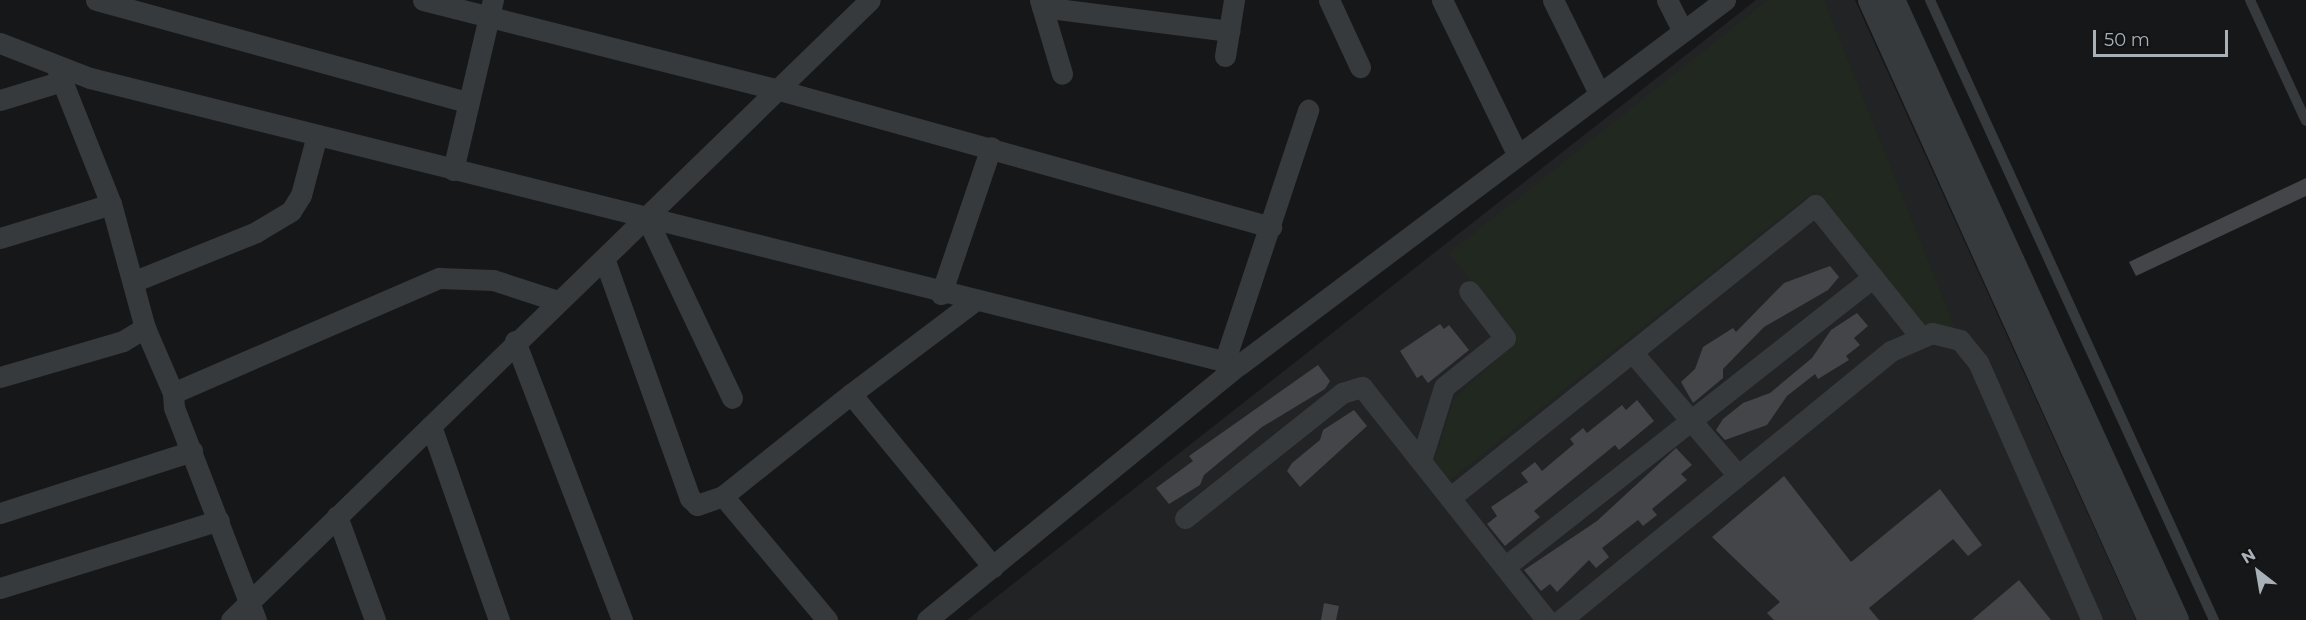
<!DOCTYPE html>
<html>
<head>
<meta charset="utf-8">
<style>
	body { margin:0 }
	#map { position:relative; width:2306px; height:620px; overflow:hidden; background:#161718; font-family:Montserrat,sans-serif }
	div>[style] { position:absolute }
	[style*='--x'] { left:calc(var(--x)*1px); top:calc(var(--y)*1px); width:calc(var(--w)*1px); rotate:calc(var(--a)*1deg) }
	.built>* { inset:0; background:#222325 }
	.green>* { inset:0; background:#212820 }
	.building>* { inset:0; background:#434548 }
	.service>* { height:10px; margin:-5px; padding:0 5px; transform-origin:5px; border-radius:5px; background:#373a3d }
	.minor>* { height:21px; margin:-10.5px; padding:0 10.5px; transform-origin:10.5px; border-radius:10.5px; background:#373a3d }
	.tertiary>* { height:26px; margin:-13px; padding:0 13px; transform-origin:13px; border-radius:13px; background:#373a3d }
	span { translate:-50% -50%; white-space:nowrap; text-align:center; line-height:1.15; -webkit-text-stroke:6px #111213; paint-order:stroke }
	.north { position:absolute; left:2228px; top:542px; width:60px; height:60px; -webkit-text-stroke:4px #111213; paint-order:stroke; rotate:329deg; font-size:16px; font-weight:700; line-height:24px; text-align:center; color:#a9b1b8 }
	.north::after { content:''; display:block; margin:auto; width:21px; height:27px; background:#a9b1b8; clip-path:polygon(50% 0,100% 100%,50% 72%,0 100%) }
	.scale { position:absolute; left:2093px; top:30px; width:135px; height:27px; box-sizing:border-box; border:3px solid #a9b1b8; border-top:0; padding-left:8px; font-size:18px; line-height:21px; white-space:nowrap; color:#a9b1b8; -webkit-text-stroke:4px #111213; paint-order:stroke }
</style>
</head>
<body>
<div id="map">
	<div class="built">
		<div style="clip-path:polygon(1756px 0,1855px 0,2136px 620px,967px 620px)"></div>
	</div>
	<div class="green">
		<div style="clip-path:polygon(1768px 0,1824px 0,1960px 340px,1917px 332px,1813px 192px,1450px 480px,1434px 461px,1454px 399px,1517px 340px,1449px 253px)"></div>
	</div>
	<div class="building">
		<div style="clip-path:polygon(2306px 178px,2306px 196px,2136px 276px,2129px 262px)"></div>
		<div style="clip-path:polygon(1830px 266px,1839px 277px,1828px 290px,1764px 327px,1723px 369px,1723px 378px,1693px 403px,1681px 382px,1695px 369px,1703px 347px,1733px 328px,1736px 332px,1784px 283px)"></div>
		<div style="clip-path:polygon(1857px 313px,1868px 326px,1854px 338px,1860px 345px,1846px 356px,1849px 360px,1818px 379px,1815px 374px,1787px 396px,1767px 425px,1725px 440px,1716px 430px,1723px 419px,1743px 403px,1770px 393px,1812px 358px,1831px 330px)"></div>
		<div style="clip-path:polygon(1440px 324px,1444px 329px,1449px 325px,1469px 350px,1428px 383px,1422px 375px,1417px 378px,1400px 351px)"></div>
		<div style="clip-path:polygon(1318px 365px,1330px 381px,1325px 389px,1262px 427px,1204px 475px,1200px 485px,1169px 504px,1156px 488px,1193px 461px,1189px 456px)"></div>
		<div style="clip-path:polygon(1637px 400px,1654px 421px,1619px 450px,1615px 445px,1534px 511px,1540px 517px,1505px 546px,1487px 524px,1497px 516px,1491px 507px,1528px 482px,1521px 473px,1535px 462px,1542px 471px,1574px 444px,1570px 439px,1583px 428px,1587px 433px,1622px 405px,1626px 410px)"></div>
		<div style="clip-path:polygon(1354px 410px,1367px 426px,1300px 487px,1287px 471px,1292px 463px,1320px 440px,1323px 430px)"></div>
		<div style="clip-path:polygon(1676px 448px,1692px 465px,1681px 474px,1687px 480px,1652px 509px,1657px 515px,1643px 526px,1638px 520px,1602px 548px,1609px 557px,1596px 568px,1589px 560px,1557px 592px,1550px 584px,1541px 591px,1524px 570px,1597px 521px)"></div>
		<div style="clip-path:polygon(1784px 476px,1851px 562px,1940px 489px,1982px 545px,1968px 556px,1953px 539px,1869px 608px,1879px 620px,1774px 620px,1767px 613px,1780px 602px,1712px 537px)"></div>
		<div style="clip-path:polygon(2019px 580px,2051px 620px,1972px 620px)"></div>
		<div style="clip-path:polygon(1324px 603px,1339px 606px,1336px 620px,1321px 620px)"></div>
	</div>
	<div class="service">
		<div style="--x:1930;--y:0;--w:682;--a:65.39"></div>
		<div style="--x:2250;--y:0;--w:133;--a:65.2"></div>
	</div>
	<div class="minor">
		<div style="--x:96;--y:0;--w:385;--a:15.4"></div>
		<div style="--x:423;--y:0;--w:367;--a:14.2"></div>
		<div style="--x:779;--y:90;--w:511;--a:15.56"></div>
		<div style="--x:1040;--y:0;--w:77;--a:73.4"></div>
		<div style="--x:1329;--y:0;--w:74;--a:65.2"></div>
		<div style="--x:1442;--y:0;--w:171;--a:64"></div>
		<div style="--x:1553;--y:0;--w:104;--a:63.7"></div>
		<div style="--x:1667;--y:0;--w:35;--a:63"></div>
		<div style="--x:1042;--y:7;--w:189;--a:7.3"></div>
		<div style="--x:0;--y:43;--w:97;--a:21.3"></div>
		<div style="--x:90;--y:78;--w:1184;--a:14.02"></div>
		<div style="--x:1225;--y:56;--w:57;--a:-80.9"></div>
		<div style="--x:0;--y:100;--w:65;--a:-17"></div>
		<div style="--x:453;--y:170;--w:175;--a:-76.8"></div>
		<div style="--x:647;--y:219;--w:198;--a:64.6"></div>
		<div style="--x:0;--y:238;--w:116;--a:-17"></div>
		<div style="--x:605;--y:261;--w:252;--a:70.3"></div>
		<div style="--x:690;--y:498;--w:10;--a:45"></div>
		<div style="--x:697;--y:505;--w:28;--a:-19"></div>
		<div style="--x:723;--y:496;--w:164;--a:-38.6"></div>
		<div style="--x:135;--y:281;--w:131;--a:-22"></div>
		<div style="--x:256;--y:232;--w:41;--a:-31"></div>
		<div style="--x:291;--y:211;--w:19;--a:-58"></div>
		<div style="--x:301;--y:195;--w:62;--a:-75.1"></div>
		<div style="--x:941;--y:294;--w:155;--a:-71.2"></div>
		<div style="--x:973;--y:302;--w:153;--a:143"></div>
		<div style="--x:851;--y:394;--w:224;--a:50.6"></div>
		<div style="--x:145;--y:328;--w:71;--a:66.7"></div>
		<div style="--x:515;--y:341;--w:299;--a:69"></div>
		<div style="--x:1632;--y:352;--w:161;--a:49.3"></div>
		<div style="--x:1224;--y:363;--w:267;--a:-71.6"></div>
		<div style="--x:0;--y:377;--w:128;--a:-16.3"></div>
		<div style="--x:123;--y:341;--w:26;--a:-31"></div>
		<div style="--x:145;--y:328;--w:129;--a:-105.3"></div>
		<div style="--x:111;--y:204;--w:146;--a:-111.7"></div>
		<div style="--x:431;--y:426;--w:206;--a:70.7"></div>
		<div style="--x:1421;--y:461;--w:77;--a:-72.7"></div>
		<div style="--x:1444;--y:387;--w:78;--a:-38.8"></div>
		<div style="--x:1505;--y:338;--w:59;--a:-127.5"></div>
		<div style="--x:723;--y:496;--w:162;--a:50"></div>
		<div style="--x:1451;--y:497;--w:467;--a:-38.7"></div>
		<div style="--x:1815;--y:205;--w:168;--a:51.3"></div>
		<div style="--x:0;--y:513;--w:202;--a:-17.9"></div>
		<div style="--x:337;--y:516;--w:111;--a:69.9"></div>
		<div style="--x:1185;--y:518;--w:201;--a:-38.5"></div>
		<div style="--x:1342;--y:393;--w:21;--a:-17"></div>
		<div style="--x:1362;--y:387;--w:298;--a:51.6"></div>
		<div style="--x:1506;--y:566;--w:467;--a:-38.2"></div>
		<div style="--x:0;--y:588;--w:229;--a:-17.2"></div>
		<div style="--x:231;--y:620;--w:890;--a:-44.14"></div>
		<div style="--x:256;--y:620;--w:227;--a:-111.1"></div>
		<div style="--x:174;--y:408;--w:15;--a:-94"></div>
		<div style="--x:173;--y:393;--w:290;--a:-23.4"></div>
		<div style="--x:439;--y:278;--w:54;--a:2.1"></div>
		<div style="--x:493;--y:280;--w:68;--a:17.9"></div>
		<div style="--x:927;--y:620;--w:403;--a:-39.3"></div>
		<div style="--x:1239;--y:365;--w:608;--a:-36.91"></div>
		<div style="--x:1561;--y:620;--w:426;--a:-39.2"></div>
		<div style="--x:1891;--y:351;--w:45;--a:-23.7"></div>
		<div style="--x:1932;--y:333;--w:29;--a:14"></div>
		<div style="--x:1960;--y:340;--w:28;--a:51"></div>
		<div style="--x:1978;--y:362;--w:282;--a:66.2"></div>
	</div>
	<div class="tertiary">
		<div style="--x:1871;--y:0;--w:680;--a:65.7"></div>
		<div style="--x:1892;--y:0;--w:682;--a:65.39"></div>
	</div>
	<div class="north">N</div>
	<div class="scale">50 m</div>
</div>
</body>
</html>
